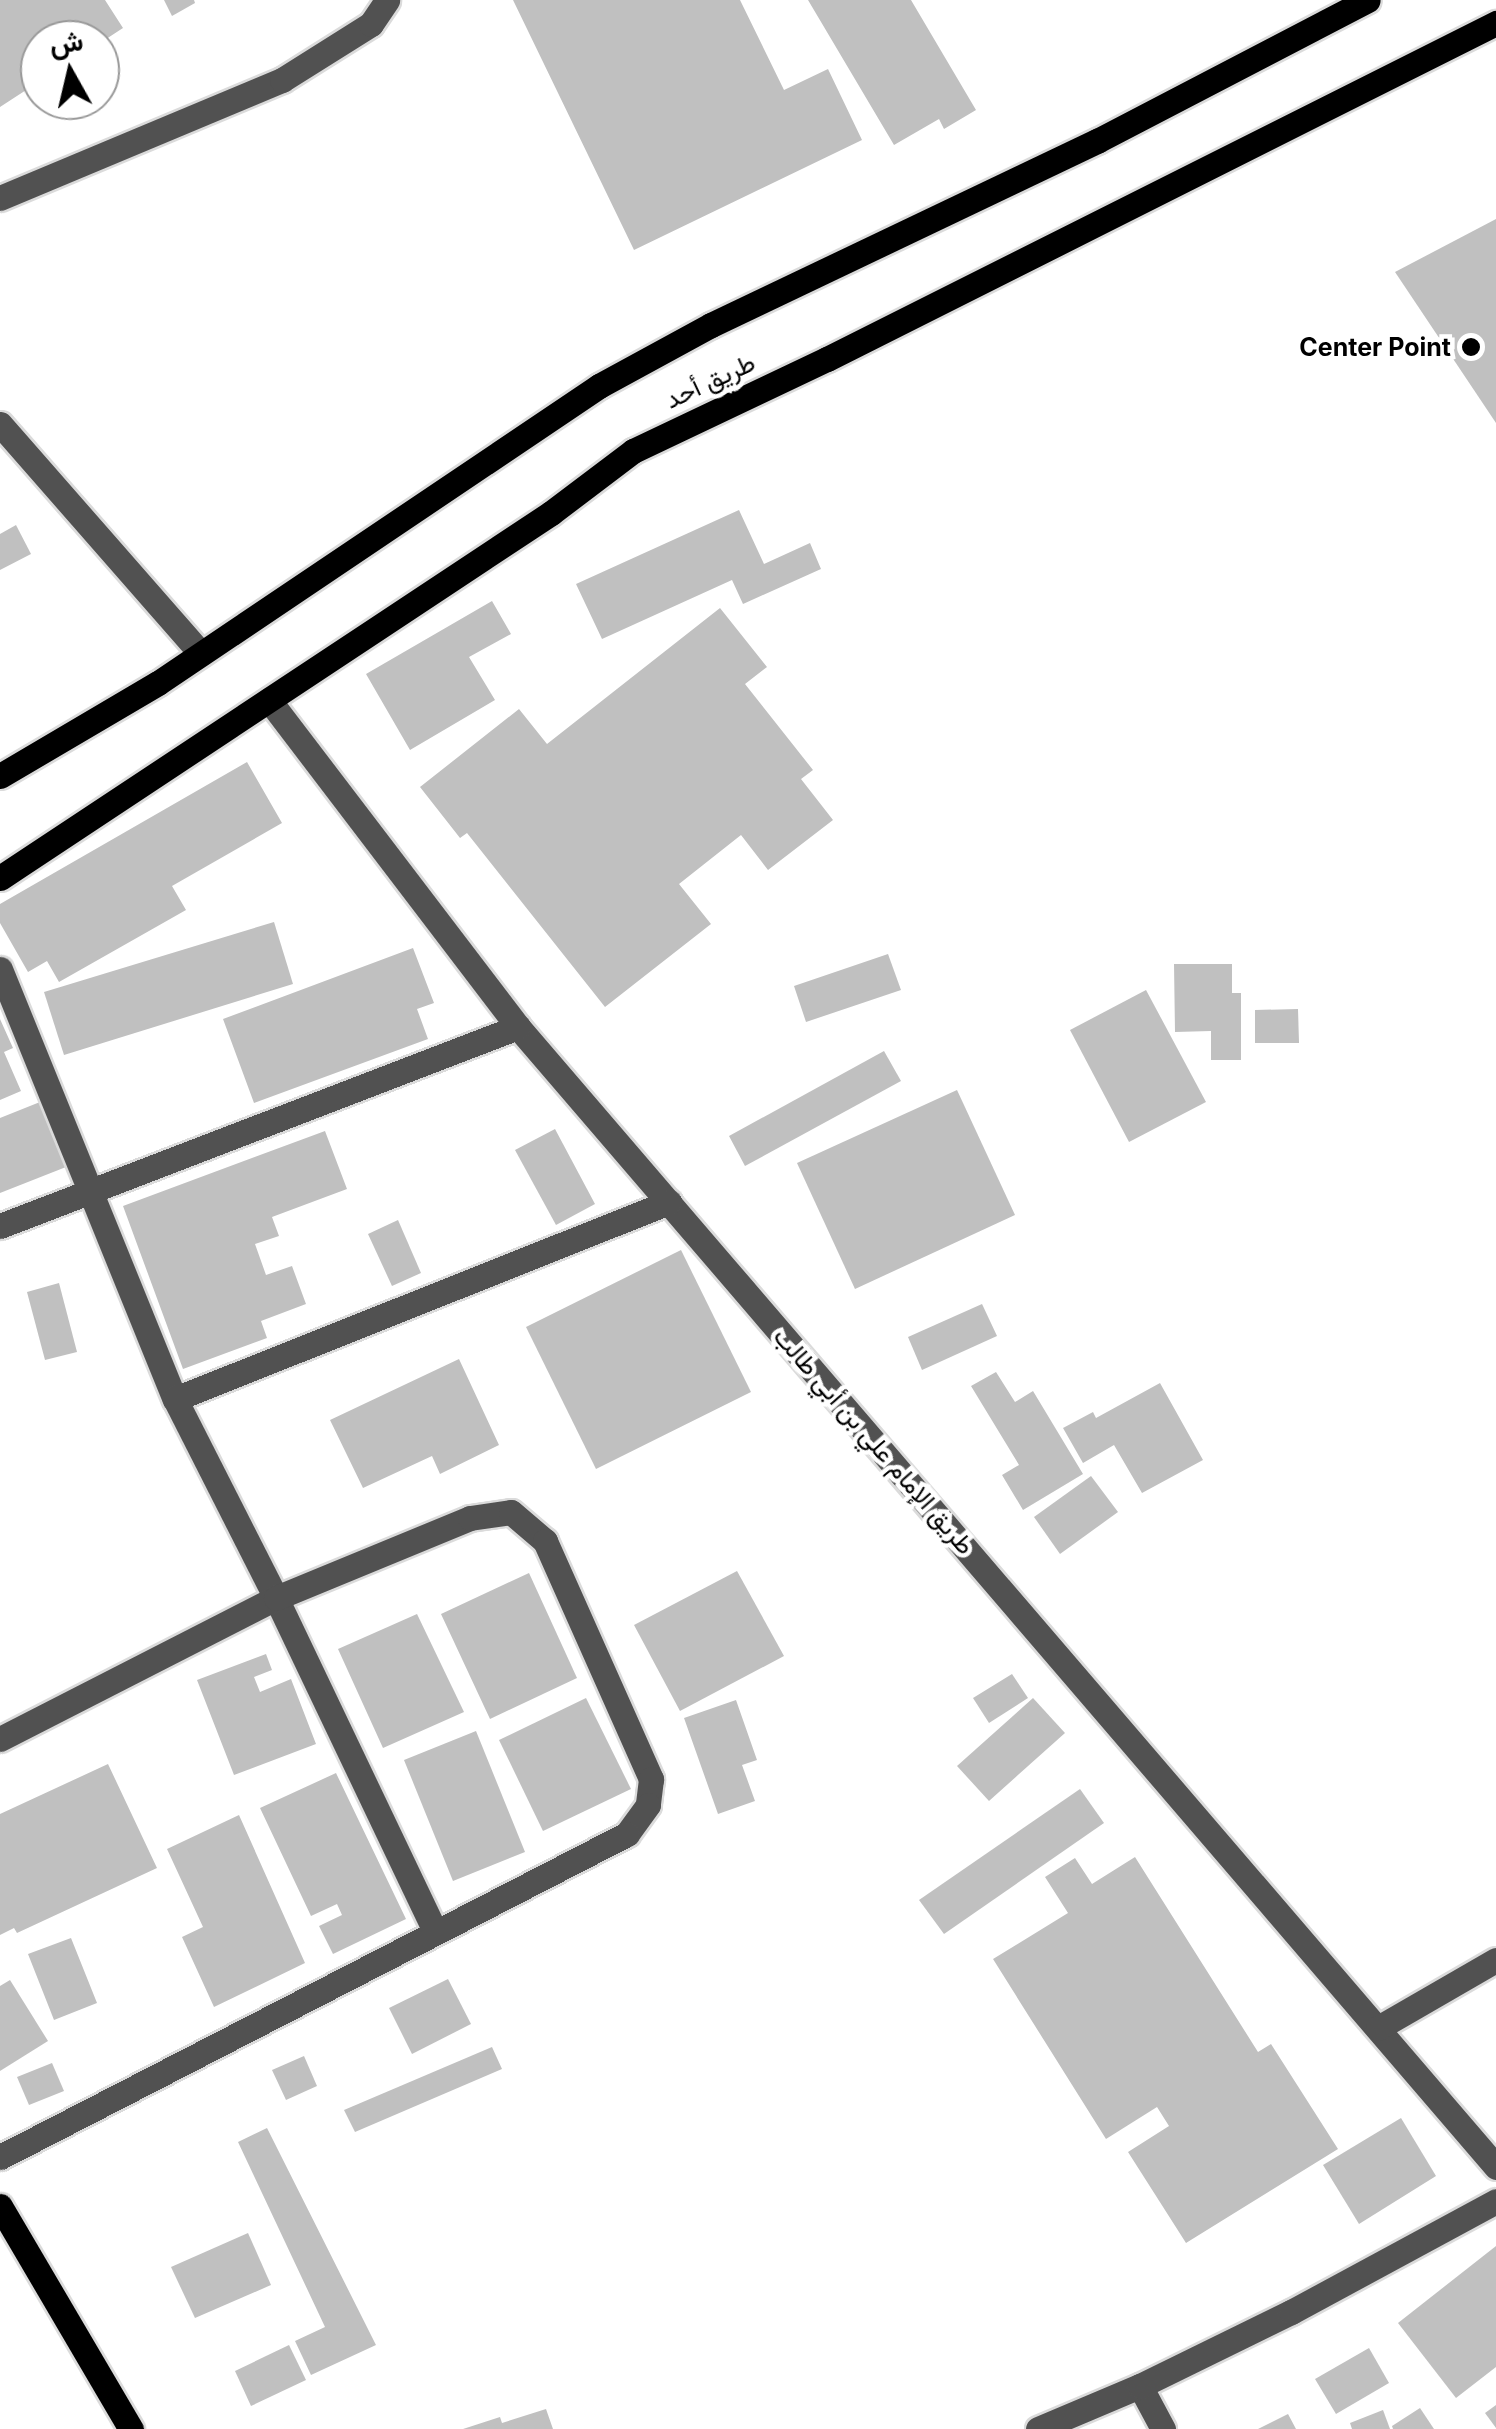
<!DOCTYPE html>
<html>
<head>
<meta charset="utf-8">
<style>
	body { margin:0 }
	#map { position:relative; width:1496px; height:2429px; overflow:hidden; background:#fff; font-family:Inter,Vazirmatn,sans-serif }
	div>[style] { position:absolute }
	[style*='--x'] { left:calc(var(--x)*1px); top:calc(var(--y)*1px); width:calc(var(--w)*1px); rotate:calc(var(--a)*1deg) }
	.building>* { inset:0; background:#c0c0c0 }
	.roads { filter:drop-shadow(2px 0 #dbdbdb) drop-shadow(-2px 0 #dbdbdb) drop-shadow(0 2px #dbdbdb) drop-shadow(0 -2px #dbdbdb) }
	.minor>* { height:25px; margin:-12.5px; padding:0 12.5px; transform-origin:12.5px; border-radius:12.5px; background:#515151 }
	.major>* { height:25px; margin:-12.5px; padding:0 12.5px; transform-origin:12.5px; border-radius:12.5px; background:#000 }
	.dots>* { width:28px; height:28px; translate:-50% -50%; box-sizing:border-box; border:5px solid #fff; border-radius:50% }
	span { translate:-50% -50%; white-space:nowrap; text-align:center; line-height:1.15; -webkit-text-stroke:9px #fff; paint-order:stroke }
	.poi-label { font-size:25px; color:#000; font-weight:700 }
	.right { translate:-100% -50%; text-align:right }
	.street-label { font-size:25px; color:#000 }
	.north { position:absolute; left:20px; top:20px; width:100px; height:100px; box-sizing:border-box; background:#fff; border:2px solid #999; border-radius:50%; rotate:352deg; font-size:28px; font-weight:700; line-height:40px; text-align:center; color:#000 }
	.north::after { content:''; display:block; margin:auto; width:35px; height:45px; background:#000; clip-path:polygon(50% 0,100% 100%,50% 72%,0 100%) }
</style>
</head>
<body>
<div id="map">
	<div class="building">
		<div style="clip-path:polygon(0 0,105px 0,123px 28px,100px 43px,40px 40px,40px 81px,0 107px)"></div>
		<div style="clip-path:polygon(164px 0,194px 0,195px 3px,172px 16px)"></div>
		<div style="clip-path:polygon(513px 0,740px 0,784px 90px,828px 69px,862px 140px,634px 250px)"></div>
		<div style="clip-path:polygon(808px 0,911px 0,976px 110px,944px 129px,939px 119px,894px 145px)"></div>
		<div style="clip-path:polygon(1496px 219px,1496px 423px,1395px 272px)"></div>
		<div style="clip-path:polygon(739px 510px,764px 564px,810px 543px,821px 569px,743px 604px,732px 580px,602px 639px,576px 584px)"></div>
		<div style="clip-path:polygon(16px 525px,31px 554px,0 570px,0 534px)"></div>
		<div style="clip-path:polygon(492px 601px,511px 634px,469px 657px,495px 700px,410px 750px,366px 674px)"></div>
		<div style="clip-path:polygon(720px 608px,767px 667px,745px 684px,813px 770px,801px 779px,833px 820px,768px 870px,741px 835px,679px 884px,711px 924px,605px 1007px,467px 833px,460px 838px,420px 787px,519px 709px,547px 744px)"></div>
		<div style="clip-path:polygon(247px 762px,282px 823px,172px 886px,186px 910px,59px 982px,47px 961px,28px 972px,0 923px,0 904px)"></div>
		<div style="clip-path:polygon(274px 922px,293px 984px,64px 1055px,44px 992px)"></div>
		<div style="clip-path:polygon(413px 948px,434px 1003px,417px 1009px,428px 1039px,254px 1103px,223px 1019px)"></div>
		<div style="clip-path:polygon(888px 954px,901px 990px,806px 1022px,794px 986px)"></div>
		<div style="clip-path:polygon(1174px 964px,1232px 964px,1232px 993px,1241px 993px,1241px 1060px,1211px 1060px,1211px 1031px,1175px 1032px)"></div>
		<div style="clip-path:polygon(1146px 990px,1206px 1102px,1129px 1142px,1070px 1030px)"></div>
		<div style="clip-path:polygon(1298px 1009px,1299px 1043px,1255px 1043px,1255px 1010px)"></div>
		<div style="clip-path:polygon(0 1019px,13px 1048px,4px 1052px,21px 1091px,0 1100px)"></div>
		<div style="clip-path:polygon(884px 1051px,901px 1081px,745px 1166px,729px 1136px)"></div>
		<div style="clip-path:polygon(957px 1090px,1015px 1215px,855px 1289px,797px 1163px)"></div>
		<div style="clip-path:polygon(40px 1102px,66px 1167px,0 1193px,0 1118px)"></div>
		<div style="clip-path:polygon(555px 1129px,595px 1204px,556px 1225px,515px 1150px)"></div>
		<div style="clip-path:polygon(325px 1131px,347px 1189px,272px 1217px,279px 1236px,255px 1244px,266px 1275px,292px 1266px,306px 1304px,261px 1321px,267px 1338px,183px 1369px,123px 1206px)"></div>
		<div style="clip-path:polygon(398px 1220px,421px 1273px,392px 1286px,368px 1234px)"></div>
		<div style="clip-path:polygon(681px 1250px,751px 1392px,596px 1469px,526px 1327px)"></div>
		<div style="clip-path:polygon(59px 1283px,77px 1352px,45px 1360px,27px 1292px)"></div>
		<div style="clip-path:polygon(982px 1304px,997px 1336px,922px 1370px,908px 1337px)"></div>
		<div style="clip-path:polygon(459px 1359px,499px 1445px,440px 1474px,432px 1456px,363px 1488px,330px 1420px)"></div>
		<div style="clip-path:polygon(996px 1372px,1015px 1402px,1033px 1391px,1083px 1474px,1023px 1510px,1002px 1475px,1019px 1465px,971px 1386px)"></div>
		<div style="clip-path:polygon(1160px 1383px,1203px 1460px,1142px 1493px,1114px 1445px,1083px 1463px,1063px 1428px,1093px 1412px,1096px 1418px)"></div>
		<div style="clip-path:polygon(1091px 1476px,1118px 1512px,1060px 1554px,1034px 1517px)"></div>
		<div style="clip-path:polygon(737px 1571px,784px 1656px,680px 1711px,634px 1625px)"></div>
		<div style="clip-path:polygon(529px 1573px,577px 1678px,490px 1719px,441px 1614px)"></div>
		<div style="clip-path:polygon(417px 1614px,464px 1712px,383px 1748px,338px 1649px)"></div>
		<div style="clip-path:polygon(266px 1654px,272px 1670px,254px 1677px,260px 1692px,291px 1679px,316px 1744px,234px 1775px,197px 1680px)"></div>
		<div style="clip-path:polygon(1012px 1674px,1028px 1698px,989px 1723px,973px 1698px)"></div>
		<div style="clip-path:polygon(586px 1698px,631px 1789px,543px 1831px,499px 1740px)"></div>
		<div style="clip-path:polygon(1033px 1698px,1065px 1733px,989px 1801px,957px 1766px)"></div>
		<div style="clip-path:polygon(736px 1700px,757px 1760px,742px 1765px,755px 1801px,718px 1814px,684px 1718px)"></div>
		<div style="clip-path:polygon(476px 1731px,525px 1852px,453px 1881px,404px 1760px)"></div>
		<div style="clip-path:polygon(108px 1764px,157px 1868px,17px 1933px,14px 1928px,0 1935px,0 1814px)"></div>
		<div style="clip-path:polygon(336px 1773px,406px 1919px,333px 1954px,319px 1926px,342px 1915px,337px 1904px,311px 1916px,260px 1808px)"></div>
		<div style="clip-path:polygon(1080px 1789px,1104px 1823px,944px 1934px,919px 1900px)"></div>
		<div style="clip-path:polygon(239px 1815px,305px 1963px,214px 2007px,182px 1937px,203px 1927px,167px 1849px)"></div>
		<div style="clip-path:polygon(1135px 1857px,1258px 2052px,1271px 2044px,1338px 2149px,1186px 2243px,1128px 2152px,1169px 2126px,1157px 2107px,1106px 2139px,993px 1959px,1068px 1913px,1045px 1877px,1075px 1858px,1092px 1884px)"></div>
		<div style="clip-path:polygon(71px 1938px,97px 2003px,54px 2020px,28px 1954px)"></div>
		<div style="clip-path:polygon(448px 1979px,471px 2024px,412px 2054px,389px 2008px)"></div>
		<div style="clip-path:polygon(10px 1980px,48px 2041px,0 2071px,0 1986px)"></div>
		<div style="clip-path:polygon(492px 2047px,502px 2069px,355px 2132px,344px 2110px)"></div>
		<div style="clip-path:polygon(304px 2056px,317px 2086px,286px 2100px,272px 2070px)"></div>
		<div style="clip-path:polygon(52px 2063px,64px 2091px,29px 2105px,17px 2077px)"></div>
		<div style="clip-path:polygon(1401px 2118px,1436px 2176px,1359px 2224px,1323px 2165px)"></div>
		<div style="clip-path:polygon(267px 2128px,376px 2345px,311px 2375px,295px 2341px,325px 2327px,238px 2142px)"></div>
		<div style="clip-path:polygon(248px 2233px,271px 2285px,195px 2318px,171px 2267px)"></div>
		<div style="clip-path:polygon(1496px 2246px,1496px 2367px,1456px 2398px,1398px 2323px)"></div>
		<div style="clip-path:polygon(289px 2345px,306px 2380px,251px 2406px,235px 2371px)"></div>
		<div style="clip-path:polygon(1369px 2348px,1389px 2383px,1336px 2414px,1315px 2379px)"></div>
		<div style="clip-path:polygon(1496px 2405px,1496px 2428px,1485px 2413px)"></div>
		<div style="clip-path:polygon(1420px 2408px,1434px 2429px,1393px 2429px,1392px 2426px)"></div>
		<div style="clip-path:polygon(546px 2409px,553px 2429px,463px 2429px,500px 2417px,502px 2423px)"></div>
		<div style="clip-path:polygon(1383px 2410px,1390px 2429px,1352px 2429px,1350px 2423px)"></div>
		<div style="clip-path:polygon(1288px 2414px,1296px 2429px,1258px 2429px)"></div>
	</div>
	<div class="roads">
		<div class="minor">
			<div style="--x:0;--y:198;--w:306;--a:-22.7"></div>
			<div style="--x:282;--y:80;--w:105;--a:-32.2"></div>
			<div style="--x:371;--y:24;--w:29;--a:-56"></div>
			<div style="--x:0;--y:424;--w:305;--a:48.8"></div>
			<div style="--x:269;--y:700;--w:411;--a:52.7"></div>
			<div style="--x:518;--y:1027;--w:1502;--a:49.37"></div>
			<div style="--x:0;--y:969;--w:464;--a:67.9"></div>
			<div style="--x:175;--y:1399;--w:223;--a:63.1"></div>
			<div style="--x:276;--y:1598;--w:370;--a:64.5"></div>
			<div style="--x:0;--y:1226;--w:555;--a:-21.02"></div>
			<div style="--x:175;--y:1399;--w:532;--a:-21.74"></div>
			<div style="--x:0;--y:1739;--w:310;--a:-27.1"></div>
			<div style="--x:276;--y:1598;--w:210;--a:-22.4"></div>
			<div style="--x:470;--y:1518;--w:41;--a:-8.3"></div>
			<div style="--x:511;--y:1512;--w:45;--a:40.5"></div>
			<div style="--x:545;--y:1541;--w:261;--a:66"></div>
			<div style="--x:651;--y:1779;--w:26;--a:97"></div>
			<div style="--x:648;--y:1805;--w:36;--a:126"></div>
			<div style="--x:627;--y:1834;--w:705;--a:152.74"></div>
			<div style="--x:1378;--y:2028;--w:136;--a:-30"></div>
			<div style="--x:1140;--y:2386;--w:49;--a:61.9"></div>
			<div style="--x:1038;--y:2429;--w:111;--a:-22.9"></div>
			<div style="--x:1140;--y:2386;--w:168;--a:-26.1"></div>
			<div style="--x:1291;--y:2312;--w:233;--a:-28.4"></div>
		</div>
		<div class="major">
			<div style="--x:0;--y:776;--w:183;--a:-30.5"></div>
			<div style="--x:158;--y:683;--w:532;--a:-33.96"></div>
			<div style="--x:599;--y:386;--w:128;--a:-28.6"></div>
			<div style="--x:711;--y:325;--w:428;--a:-25.5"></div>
			<div style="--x:1097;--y:141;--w:305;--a:-27.5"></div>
			<div style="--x:0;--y:878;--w:661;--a:-33.52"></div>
			<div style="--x:551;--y:513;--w:103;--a:-37.1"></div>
			<div style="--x:633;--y:451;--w:215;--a:-25.4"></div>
			<div style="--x:827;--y:359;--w:749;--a:-26.67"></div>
			<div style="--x:0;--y:2206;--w:259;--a:59.6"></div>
		</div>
	</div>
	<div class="dots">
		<div style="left:1471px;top:347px;background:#000"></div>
	</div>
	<div class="poi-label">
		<span class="right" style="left:1451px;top:347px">Center Point</span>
	</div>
	<div class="street-label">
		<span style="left:710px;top:381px;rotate:-25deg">طريق أحد</span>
		<span style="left:874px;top:1441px;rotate:49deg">طريق الإمام علي بن أبي طالب</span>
	</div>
	<div class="north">ش</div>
</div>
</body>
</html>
